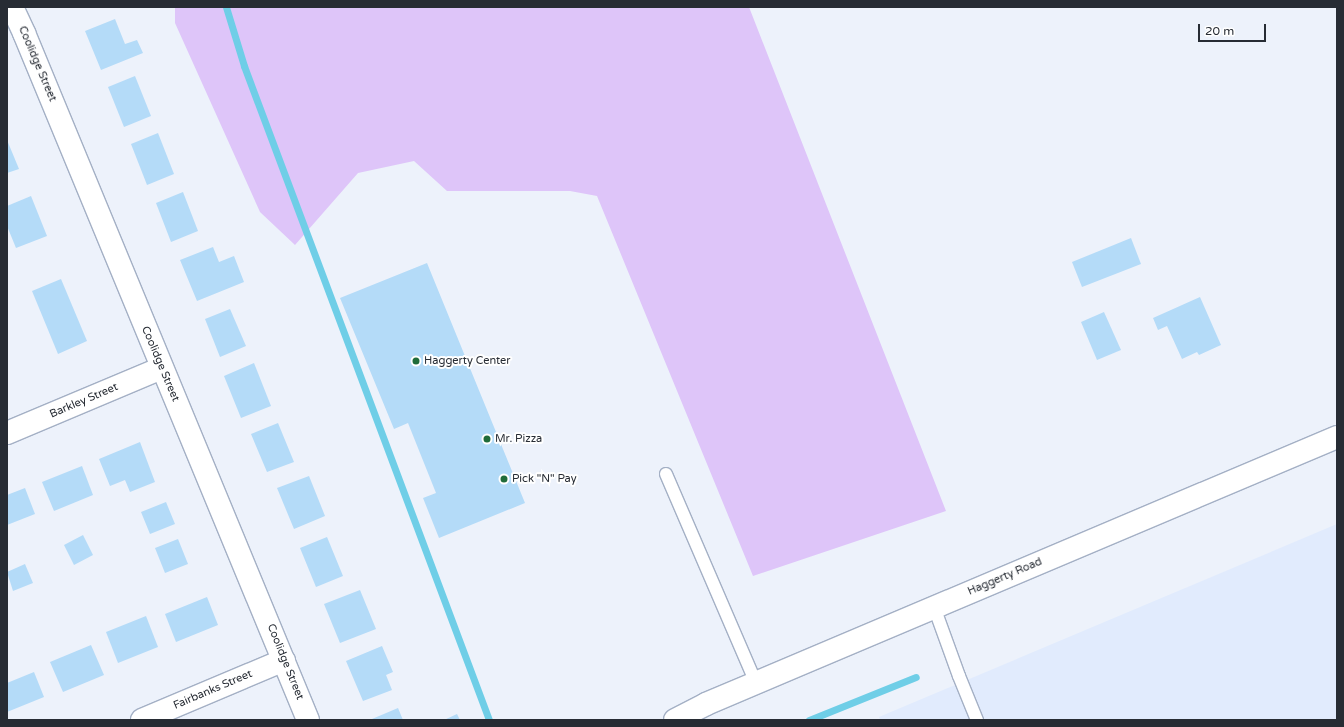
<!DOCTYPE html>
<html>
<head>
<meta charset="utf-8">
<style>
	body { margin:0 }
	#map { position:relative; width:1344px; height:727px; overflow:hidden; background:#edf2fb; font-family:"Varela Round",sans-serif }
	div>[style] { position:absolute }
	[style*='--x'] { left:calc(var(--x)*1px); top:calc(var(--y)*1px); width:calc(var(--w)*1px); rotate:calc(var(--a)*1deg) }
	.built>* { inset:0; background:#e1ebfd }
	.green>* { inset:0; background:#dec5f9 }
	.stream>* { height:7px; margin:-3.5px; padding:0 3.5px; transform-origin:3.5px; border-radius:3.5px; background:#6fcee7 }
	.building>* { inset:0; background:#b4dbf8 }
	.roads { filter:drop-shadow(1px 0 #a4b0c5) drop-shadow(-1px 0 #a4b0c5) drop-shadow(0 1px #a4b0c5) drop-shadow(0 -1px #a4b0c5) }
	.lane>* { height:12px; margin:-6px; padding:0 6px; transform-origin:6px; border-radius:6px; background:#fff }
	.street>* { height:22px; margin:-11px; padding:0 11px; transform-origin:11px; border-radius:11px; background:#fff }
	.secondary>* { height:22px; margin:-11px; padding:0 11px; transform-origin:11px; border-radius:11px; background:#fff }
	.dots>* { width:11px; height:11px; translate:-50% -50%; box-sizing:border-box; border:2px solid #fff; border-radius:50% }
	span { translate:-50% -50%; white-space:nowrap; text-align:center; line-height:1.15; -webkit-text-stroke:4px #fff; paint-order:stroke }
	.street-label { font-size:11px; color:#272c34 }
	.poi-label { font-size:11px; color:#272c34 }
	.left { translate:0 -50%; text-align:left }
	.frame { position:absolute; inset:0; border:8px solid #272c34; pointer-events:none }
	.scale { position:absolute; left:1198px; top:24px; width:68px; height:18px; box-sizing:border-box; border:2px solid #272c34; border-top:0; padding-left:5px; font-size:12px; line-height:14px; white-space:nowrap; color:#272c34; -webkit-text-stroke:3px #fff; paint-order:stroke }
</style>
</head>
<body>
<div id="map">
	<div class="built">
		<div style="clip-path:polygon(1337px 524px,1337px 720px,880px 720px,879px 717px)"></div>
	</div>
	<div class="green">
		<div style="clip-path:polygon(175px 7px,749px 7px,946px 511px,753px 576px,597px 196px,570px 191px,447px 191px,414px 161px,358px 173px,295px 245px,260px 212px,175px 23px)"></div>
	</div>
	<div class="stream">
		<div style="--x:226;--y:7;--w:62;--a:73"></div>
		<div style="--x:244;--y:66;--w:698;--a:69.46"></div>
		<div style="--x:809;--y:720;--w:115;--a:-21.9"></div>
	</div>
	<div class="building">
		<div style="clip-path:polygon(115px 19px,125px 44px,137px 40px,143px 53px,101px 70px,85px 31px)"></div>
		<div style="clip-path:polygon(135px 76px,151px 116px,124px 127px,108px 87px)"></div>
		<div style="clip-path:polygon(158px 133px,174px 174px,147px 185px,131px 144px)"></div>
		<div style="clip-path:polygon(7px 140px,19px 169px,7px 173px)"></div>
		<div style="clip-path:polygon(183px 192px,198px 231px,171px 242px,156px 203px)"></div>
		<div style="clip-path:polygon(31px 196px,47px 236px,16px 248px,7px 226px,7px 206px)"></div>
		<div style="clip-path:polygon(1131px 238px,1141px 264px,1082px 287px,1072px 262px)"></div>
		<div style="clip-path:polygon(213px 247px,219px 262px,234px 256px,244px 282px,197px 301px,180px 260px)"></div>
		<div style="clip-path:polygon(427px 263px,525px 503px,439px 538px,423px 498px,436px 493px,408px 423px,394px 429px,340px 298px)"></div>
		<div style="clip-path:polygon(61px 279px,87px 341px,58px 354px,32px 291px)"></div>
		<div style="clip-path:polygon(1200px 297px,1221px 345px,1199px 355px,1197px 352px,1182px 359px,1167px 326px,1158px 330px,1153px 318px)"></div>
		<div style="clip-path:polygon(230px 309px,246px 346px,220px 357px,205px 319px)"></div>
		<div style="clip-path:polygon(1104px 312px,1121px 350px,1097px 360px,1081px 322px)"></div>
		<div style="clip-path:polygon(254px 363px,271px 406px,241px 418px,224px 376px)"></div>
		<div style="clip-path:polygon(278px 423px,294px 462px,267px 472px,251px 434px)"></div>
		<div style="clip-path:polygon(140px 442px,155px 482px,130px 492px,125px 480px,110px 486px,99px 459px)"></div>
		<div style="clip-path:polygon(82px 466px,93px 495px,54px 511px,42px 482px)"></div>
		<div style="clip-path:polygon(309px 476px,325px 516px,294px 529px,277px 488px)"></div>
		<div style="clip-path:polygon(25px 488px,35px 514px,7px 525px,7px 495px)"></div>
		<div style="clip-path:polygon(166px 502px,175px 524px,150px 534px,141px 512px)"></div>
		<div style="clip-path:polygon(83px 535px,93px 555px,74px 565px,64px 545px)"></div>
		<div style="clip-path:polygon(327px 537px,343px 576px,316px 587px,300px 548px)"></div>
		<div style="clip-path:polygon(178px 539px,188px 564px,165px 573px,155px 548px)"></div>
		<div style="clip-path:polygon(25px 564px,33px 583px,13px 591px,7px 572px)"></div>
		<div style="clip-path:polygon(360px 590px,376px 629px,340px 643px,324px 604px)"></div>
		<div style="clip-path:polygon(207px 597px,218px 625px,176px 642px,165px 614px)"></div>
		<div style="clip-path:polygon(146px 616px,158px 647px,118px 663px,106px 632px)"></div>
		<div style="clip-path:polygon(91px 645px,104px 675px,63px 692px,50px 662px)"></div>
		<div style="clip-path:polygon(382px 646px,393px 672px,386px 675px,392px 690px,363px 701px,346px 661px)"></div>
		<div style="clip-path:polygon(34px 672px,44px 697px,7px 712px,7px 683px)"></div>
		<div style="clip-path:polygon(398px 708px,403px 720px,373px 720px,372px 719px)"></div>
		<div style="clip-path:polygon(457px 714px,460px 720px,444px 720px)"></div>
	</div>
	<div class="roads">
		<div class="lane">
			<div style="--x:666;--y:474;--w:228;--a:66.7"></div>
			<div style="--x:934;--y:607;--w:73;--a:70.1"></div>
			<div style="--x:959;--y:676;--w:48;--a:67.8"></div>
		</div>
		<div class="street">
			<div style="--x:12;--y:7;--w:29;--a:65"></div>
			<div style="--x:24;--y:33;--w:743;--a:67.54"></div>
			<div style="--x:7;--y:433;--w:168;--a:-22.8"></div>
			<div style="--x:142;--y:720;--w:154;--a:-22.9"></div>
		</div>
		<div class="secondary">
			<div style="--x:675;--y:720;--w:35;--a:-27"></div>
			<div style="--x:706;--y:704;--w:685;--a:-22.94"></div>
		</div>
	</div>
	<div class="dots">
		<div style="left:416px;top:361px;background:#206c3a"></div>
		<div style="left:487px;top:439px;background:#206c3a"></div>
		<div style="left:504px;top:479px;background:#206c3a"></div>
	</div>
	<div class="street-label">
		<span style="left:37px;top:64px;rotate:67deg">Coolidge Street</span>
		<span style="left:160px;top:364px;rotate:67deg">Coolidge Street</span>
		<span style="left:84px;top:401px;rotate:-23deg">Barkley Street</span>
		<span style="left:1005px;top:577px;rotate:-23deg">Haggerty Road</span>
		<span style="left:285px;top:662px;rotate:68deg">Coolidge Street</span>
		<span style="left:213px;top:690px;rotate:-23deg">Fairbanks Street</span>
	</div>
	<div class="poi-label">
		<span class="left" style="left:424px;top:361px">Haggerty Center</span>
		<span class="left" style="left:495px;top:439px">Mr. Pizza</span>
		<span class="left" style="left:512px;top:479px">Pick "N" Pay</span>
	</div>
	<div class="frame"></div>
	<div class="scale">20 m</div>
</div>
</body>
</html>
